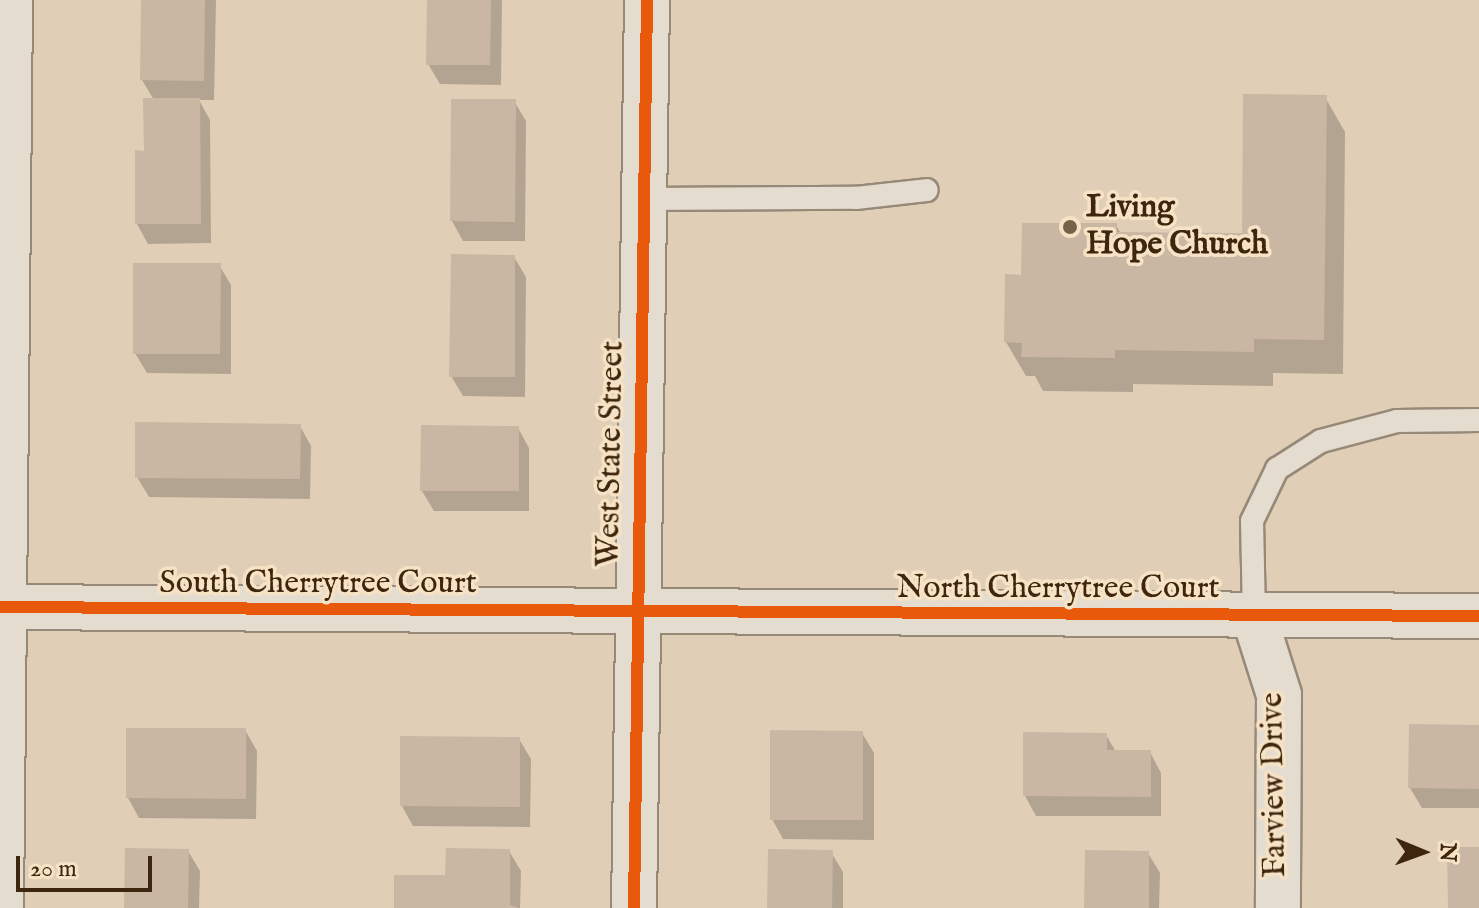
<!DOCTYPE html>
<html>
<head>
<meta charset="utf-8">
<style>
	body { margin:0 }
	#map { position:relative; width:1479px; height:908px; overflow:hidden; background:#e0ceb6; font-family:"IM FELL English",serif }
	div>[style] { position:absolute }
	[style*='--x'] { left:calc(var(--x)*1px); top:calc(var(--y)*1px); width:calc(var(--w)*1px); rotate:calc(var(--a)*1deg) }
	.shadow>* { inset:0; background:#0003 }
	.building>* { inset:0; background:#cab7a3 }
	.roads { filter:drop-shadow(2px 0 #968978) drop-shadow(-2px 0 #968978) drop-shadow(0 2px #968978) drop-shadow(0 -2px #968978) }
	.service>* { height:22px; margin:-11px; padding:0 11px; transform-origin:11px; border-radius:11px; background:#e5dcd0 }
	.minor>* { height:44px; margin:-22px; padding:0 22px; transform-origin:22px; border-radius:22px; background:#e5dcd0 }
	.cycleway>* { height:12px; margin:-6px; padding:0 6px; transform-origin:6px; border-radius:6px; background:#e8590c }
	.dots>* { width:22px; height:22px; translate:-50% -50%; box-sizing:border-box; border:4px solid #f6e2c4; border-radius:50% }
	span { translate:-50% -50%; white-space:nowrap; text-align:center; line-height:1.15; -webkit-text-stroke:7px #f6e2c4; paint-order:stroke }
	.poi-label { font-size:32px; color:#3e260e; font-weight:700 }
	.left { translate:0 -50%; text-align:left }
	.street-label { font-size:32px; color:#3e260e }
	.north { position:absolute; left:1383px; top:812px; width:80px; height:80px; -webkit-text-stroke:6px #f6e2c4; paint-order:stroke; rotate:91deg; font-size:22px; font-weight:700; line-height:32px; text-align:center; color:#3e260e }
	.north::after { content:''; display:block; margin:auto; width:28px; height:36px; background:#3e260e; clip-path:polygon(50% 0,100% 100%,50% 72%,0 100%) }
	.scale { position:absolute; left:16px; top:856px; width:136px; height:36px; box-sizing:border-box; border:4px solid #3e260e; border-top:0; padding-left:10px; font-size:24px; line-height:28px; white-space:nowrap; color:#3e260e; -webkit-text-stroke:6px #f6e2c4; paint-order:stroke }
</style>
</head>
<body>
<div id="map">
	<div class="shadow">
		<div style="clip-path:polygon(143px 0,216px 0,214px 100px,199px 100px,210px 120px,211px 243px,148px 244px,137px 224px,154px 100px,142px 80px)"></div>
		<div style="clip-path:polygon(429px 0,502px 0,501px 85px,440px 84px,428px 64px)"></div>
		<div style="clip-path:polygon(1325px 97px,1345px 132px,1343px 374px,1273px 373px,1273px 386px,1133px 384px,1133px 392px,1043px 391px,1035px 376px,1026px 376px,1006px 342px,1023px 277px,1116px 225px,1121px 234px,1244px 235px)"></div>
		<div style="clip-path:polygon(514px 101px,526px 121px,525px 241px,463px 241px,452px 221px)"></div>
		<div style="clip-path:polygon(514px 257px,526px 277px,525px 397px,463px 396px,451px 376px)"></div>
		<div style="clip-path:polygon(219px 265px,231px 285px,231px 374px,147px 373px,135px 353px)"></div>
		<div style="clip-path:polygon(300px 426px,311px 446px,310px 499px,149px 497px,137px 477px)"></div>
		<div style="clip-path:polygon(518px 428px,529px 448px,529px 511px,434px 511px,422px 491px)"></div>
		<div style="clip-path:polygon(1479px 727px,1479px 808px,1422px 808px,1410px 788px)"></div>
		<div style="clip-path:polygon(245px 730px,257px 751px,256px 819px,139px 818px,128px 798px)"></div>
		<div style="clip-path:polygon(862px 733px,874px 753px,874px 840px,783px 839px,772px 819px)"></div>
		<div style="clip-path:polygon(1106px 735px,1116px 752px,1150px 752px,1161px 773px,1161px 816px,1036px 816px,1025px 796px)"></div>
		<div style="clip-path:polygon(519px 739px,531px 759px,530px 827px,413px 826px,402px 806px)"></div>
		<div style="clip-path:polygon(188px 851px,200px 871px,199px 908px,126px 908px)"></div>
		<div style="clip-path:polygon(509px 851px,521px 871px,520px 908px,396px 908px,447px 877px)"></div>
		<div style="clip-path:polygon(831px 852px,843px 872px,843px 908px,769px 908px)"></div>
		<div style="clip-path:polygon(1148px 853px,1160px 873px,1159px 908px,1086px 908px)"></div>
	</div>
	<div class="building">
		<div style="clip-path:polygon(141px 0,205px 0,204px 81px,140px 80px)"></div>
		<div style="clip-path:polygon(427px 0,491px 0,490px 65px,426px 65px)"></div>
		<div style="clip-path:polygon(1243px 94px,1327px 95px,1324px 340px,1254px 339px,1254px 352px,1115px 350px,1115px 358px,1021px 357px,1022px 343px,1004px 342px,1005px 274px,1021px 275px,1022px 223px,1117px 223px,1117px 232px,1242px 233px)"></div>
		<div style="clip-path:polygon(143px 98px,200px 98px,201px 224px,135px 224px,135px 150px,144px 151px)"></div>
		<div style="clip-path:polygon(451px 99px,516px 99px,515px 222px,450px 221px)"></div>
		<div style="clip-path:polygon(451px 254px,515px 255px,515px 377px,449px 377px)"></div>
		<div style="clip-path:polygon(133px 263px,221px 263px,220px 354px,133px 354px)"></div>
		<div style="clip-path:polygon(135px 422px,301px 424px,300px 479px,135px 478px)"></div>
		<div style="clip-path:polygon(421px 425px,519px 426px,519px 491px,420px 491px)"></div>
		<div style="clip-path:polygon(1409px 724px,1479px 725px,1479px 789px,1408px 788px)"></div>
		<div style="clip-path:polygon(126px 728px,246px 728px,246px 799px,126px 798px)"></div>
		<div style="clip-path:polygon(770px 730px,863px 731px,863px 820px,770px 820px)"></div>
		<div style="clip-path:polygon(1023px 732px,1107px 733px,1107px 750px,1151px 750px,1151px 797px,1023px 796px)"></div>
		<div style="clip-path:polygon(400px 736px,520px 737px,520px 807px,400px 806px)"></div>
		<div style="clip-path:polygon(1447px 847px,1479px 847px,1479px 908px,1448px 908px)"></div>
		<div style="clip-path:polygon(125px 848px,189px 849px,188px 908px,124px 908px)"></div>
		<div style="clip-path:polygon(446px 848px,510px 849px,510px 905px,519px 908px,394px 908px,394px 875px,445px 875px)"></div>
		<div style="clip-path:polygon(768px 849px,833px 850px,832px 908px,767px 908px)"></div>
		<div style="clip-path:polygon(1085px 850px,1149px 851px,1149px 908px,1084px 908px)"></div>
	</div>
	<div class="roads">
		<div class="service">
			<div style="--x:641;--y:199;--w:215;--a:-0.3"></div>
			<div style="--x:856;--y:198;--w:71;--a:-6.4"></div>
			<div style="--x:1254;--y:616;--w:95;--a:-91.2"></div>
			<div style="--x:1252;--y:521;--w:58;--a:-64.3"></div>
			<div style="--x:1277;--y:469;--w:52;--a:-32.5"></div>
			<div style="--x:1321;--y:441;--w:79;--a:-14.7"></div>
			<div style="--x:1397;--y:421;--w:82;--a:-0.7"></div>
		</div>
		<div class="minor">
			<div style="--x:0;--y:607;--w:1479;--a:0.35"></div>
			<div style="--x:1254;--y:616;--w:83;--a:72.4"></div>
			<div style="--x:1279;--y:695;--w:213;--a:90.3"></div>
			<div style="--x:1;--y:908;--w:908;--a:-89.43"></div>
			<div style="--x:634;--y:908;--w:908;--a:-89.18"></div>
		</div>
	</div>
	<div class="cycleway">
		<div style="--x:0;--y:607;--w:1479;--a:0.35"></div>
		<div style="--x:634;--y:908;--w:908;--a:-89.18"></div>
	</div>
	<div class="dots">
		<div style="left:1070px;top:227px;background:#776149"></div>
	</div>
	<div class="poi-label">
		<span class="left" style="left:1086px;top:227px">Living<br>Hope Church</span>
	</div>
	<div class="street-label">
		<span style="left:612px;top:454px;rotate:-89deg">West State Street</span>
		<span style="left:318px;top:584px">South Cherrytree Court</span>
		<span style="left:1058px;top:589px">North Cherrytree Court</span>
		<span style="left:1275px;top:785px;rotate:-91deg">Farview Drive</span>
	</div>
	<div class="north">N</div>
	<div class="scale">20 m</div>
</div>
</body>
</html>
